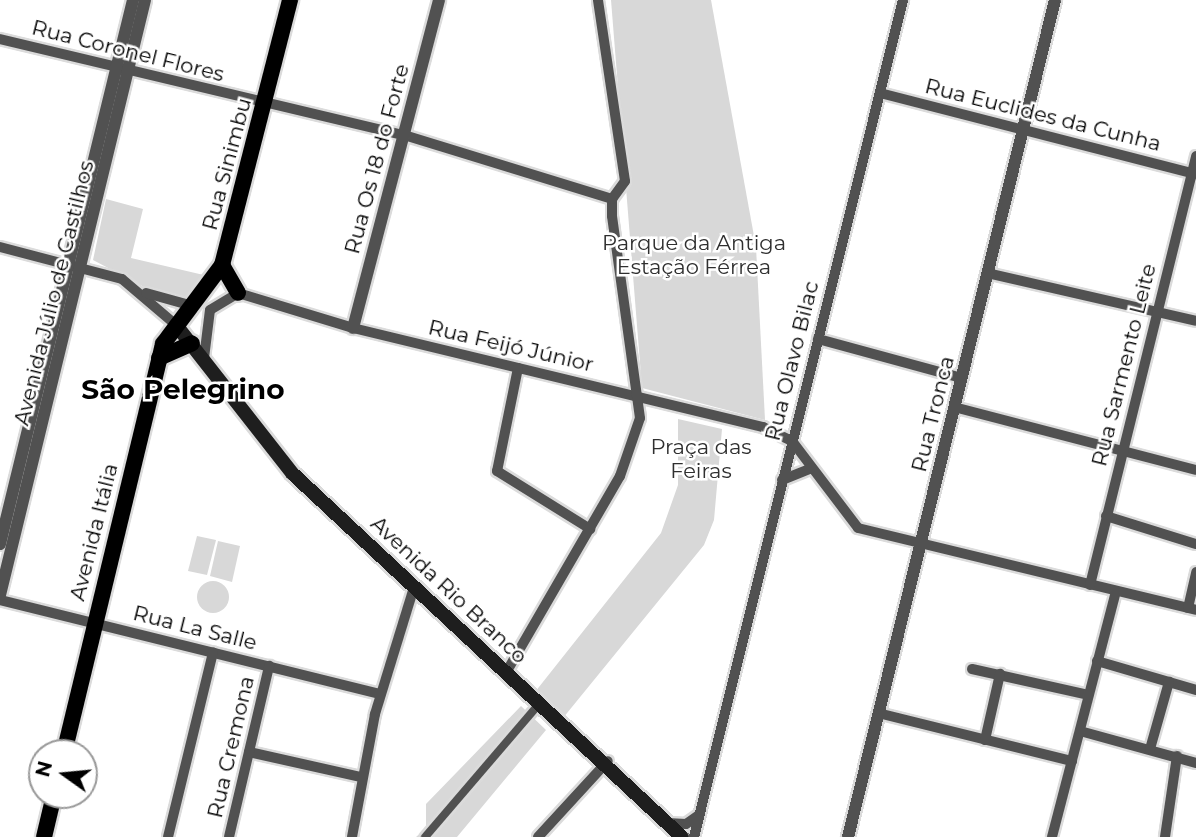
<!DOCTYPE html>
<html>
<head>
<meta charset="utf-8">
<style>
	body { margin:0 }
	#map { position:relative; width:1196px; height:837px; overflow:hidden; background:#fff; font-family:Montserrat,sans-serif }
	div>[style] { position:absolute }
	[style*='--x'] { left:calc(var(--x)*1px); top:calc(var(--y)*1px); width:calc(var(--w)*1px); rotate:calc(var(--a)*1deg) }
	.green>* { inset:0; background:#d8d8d8 }
	.round { border-radius:50% }
	.roads { filter:drop-shadow(2px 0 #dbdbdb) drop-shadow(-2px 0 #dbdbdb) drop-shadow(0 2px #dbdbdb) drop-shadow(0 -2px #dbdbdb) }
	.pedestrian>* { height:8px; margin:-4px; padding:0 4px; transform-origin:4px; border-radius:4px; background:#515151 }
	.minor>* { height:10px; margin:-5px; padding:0 5px; transform-origin:5px; border-radius:5px; background:#515151 }
	.tertiary>* { height:12px; margin:-6px; padding:0 6px; transform-origin:6px; border-radius:6px; background:#515151 }
	.secondary>* { height:14px; margin:-7px; padding:0 7px; transform-origin:7px; border-radius:7px; background:#1e1e1e }
	.primary>* { height:16px; margin:-8px; padding:0 8px; transform-origin:8px; border-radius:8px; background:#000 }
	span { translate:-50% -50%; white-space:nowrap; text-align:center; line-height:1.15; -webkit-text-stroke:5px #fff; paint-order:stroke }
	.street-label { font-size:21px; color:#000 }
	.park-label { font-size:21px; color:#2f2f2f }
	.district-label { font-size:28px; color:#000; font-weight:700 }
	.north { position:absolute; left:28px; top:739px; width:70px; height:70px; box-sizing:border-box; background:#fff; border:2px solid #999; border-radius:50%; rotate:285deg; font-size:19px; font-weight:700; line-height:28px; text-align:center; color:#000 }
	.north::after { content:''; display:block; margin:auto; width:24px; height:32px; background:#000; clip-path:polygon(50% 0,100% 100%,50% 72%,0 100%) }
</style>
</head>
<body>
<div id="map">
	<div class="green">
		<div style="clip-path:polygon(611px 0,711px 0,756px 247px,765px 420px,642px 388px)"></div>
		<div style="clip-path:polygon(106px 199px,143px 209px,131px 258px,208px 276px,195px 296px,177px 298px,148px 289px,93px 260px)"></div>
		<div style="clip-path:polygon(678px 419px,722px 429px,714px 520px,704px 545px,563px 718px,535px 692px,661px 533px,678px 485px)"></div>
		<div style="clip-path:polygon(197px 536px,216px 540px,207px 575px,188px 571px)"></div>
		<div style="clip-path:polygon(218px 541px,240px 546px,232px 582px,210px 576px)"></div>
		<div class="round" style="left:197px;top:581px;width:32px;height:32px"></div>
		<div style="clip-path:polygon(521px 706px,546px 730px,457px 837px,416px 837px,426px 828px,426px 804px)"></div>
	</div>
	<div class="roads">
		<div class="pedestrian">
			<div style="--x:425;--y:837;--w:177;--a:-49.4"></div>
		</div>
		<div class="minor">
			<div style="--x:0;--y:39;--w:415;--a:13.4"></div>
			<div style="--x:404;--y:135;--w:218;--a:17.1"></div>
			<div style="--x:880;--y:93;--w:326;--a:14.4"></div>
			<div style="--x:0;--y:247;--w:126;--a:14.7"></div>
			<div style="--x:122;--y:279;--w:71;--a:40.4"></div>
			<div style="--x:987;--y:273;--w:214;--a:12.9"></div>
			<div style="--x:146;--y:293;--w:49;--a:15.5"></div>
			<div style="--x:818;--y:339;--w:149;--a:15.2"></div>
			<div style="--x:204;--y:358;--w:48;--a:-82.9"></div>
			<div style="--x:210;--y:310;--w:33;--a:-31"></div>
			<div style="--x:238;--y:293;--w:120;--a:16.9"></div>
			<div style="--x:353;--y:328;--w:422;--a:13.6"></div>
			<div style="--x:763;--y:427;--w:32;--a:26"></div>
			<div style="--x:792;--y:441;--w:109;--a:52.8"></div>
			<div style="--x:858;--y:528;--w:348;--a:13.6"></div>
			<div style="--x:518;--y:368;--w:105;--a:101.5"></div>
			<div style="--x:497;--y:471;--w:110;--a:31.9"></div>
			<div style="--x:954;--y:407;--w:250;--a:14.6"></div>
			<div style="--x:782;--y:480;--w:32;--a:-22"></div>
			<div style="--x:1106;--y:516;--w:94;--a:17.3"></div>
			<div style="--x:1090;--y:585;--w:442;--a:-76.1"></div>
			<div style="--x:0;--y:600;--w:392;--a:13.9"></div>
			<div style="--x:1188;--y:608;--w:37;--a:-77"></div>
			<div style="--x:1097;--y:661;--w:103;--a:16.3"></div>
			<div style="--x:972;--y:669;--w:119;--a:12.6"></div>
			<div style="--x:507;--y:671;--w:225;--a:-59.9"></div>
			<div style="--x:620;--y:476;--w:61;--a:-71"></div>
			<div style="--x:640;--y:418;--w:204;--a:-97.9"></div>
			<div style="--x:612;--y:216;--w:17;--a:-90"></div>
			<div style="--x:612;--y:199;--w:22;--a:-54"></div>
			<div style="--x:625;--y:181;--w:183;--a:-98.5"></div>
			<div style="--x:878;--y:713;--w:200;--a:13.9"></div>
			<div style="--x:1080;--y:731;--w:120;--a:15.4"></div>
			<div style="--x:985;--y:740;--w:68;--a:-77.2"></div>
			<div style="--x:1150;--y:749;--w:70;--a:-74.2"></div>
			<div style="--x:249;--y:752;--w:115;--a:12.6"></div>
			<div style="--x:667;--y:823;--w:19;--a:3"></div>
			<div style="--x:686;--y:824;--w:16;--a:-35"></div>
			<div style="--x:168;--y:837;--w:190;--a:-76.3"></div>
			<div style="--x:229;--y:837;--w:176;--a:-76.8"></div>
			<div style="--x:352;--y:837;--w:125;--a:-79.4"></div>
			<div style="--x:375;--y:714;--w:133;--a:-72.9"></div>
			<div style="--x:538;--y:837;--w:103;--a:-47.4"></div>
			<div style="--x:694;--y:837;--w:863;--a:-75.98"></div>
			<div style="--x:1052;--y:837;--w:254;--a:-75.4"></div>
			<div style="--x:1165;--y:837;--w:82;--a:-81.6"></div>
		</div>
		<div class="tertiary">
			<div style="--x:353;--y:328;--w:339;--a:-75.3"></div>
			<div style="--x:0;--y:544;--w:560;--a:-76.26"></div>
			<div style="--x:0;--y:595;--w:612;--a:-76.3"></div>
			<div style="--x:848;--y:837;--w:862;--a:-76.11"></div>
		</div>
		<div class="secondary">
			<div style="--x:176;--y:325;--w:189;--a:51.9"></div>
			<div style="--x:293;--y:474;--w:532;--a:43.02"></div>
		</div>
		<div class="primary">
			<div style="--x:222;--y:265;--w:32;--a:60"></div>
			<div style="--x:159;--y:358;--w:36;--a:-24"></div>
			<div style="--x:64;--y:753;--w:421;--a:-76.4"></div>
			<div style="--x:163;--y:344;--w:99;--a:-53.2"></div>
			<div style="--x:222;--y:265;--w:274;--a:-75.6"></div>
			<div style="--x:44;--y:837;--w:43;--a:-76.6"></div>
		</div>
	</div>
	<div class="street-label">
		<span style="left:128px;top:51px;rotate:14deg">Rua Coronel Flores</span>
		<span style="left:1043px;top:115px;rotate:14deg">Rua Euclides da Cunha</span>
		<span style="left:377px;top:159px;rotate:-75deg">Rua Os 18 do Forte</span>
		<span style="left:227px;top:164px;rotate:-75deg">Rua Sinimbu</span>
		<span style="left:54px;top:293px;rotate:-76deg">Avenida Júlio de Castilhos</span>
		<span style="left:511px;top:346px;rotate:13deg">Rua Feijó Júnior</span>
		<span style="left:792px;top:361px;rotate:-76deg">Rua Olavo Bilac</span>
		<span style="left:1124px;top:365px;rotate:-76deg">Rua Sarmento Leite</span>
		<span style="left:933px;top:414px;rotate:-76deg">Rua Tronca</span>
		<span style="left:94px;top:532px;rotate:-76deg">Avenida Itália</span>
		<span style="left:449px;top:590px;rotate:43deg">Avenida Rio Branco</span>
		<span style="left:195px;top:628px;rotate:14deg">Rua La Salle</span>
		<span style="left:231px;top:747px;rotate:-77deg">Rua Cremona</span>
	</div>
	<div class="park-label">
		<span style="left:694px;top:255px">Parque da Antiga<br>Estação Férrea</span>
		<span style="left:701px;top:459px">Praça das<br>Feiras</span>
	</div>
	<div class="district-label">
		<span style="left:183px;top:389px">São Pelegrino</span>
	</div>
	<div class="north">N</div>
</div>
</body>
</html>
